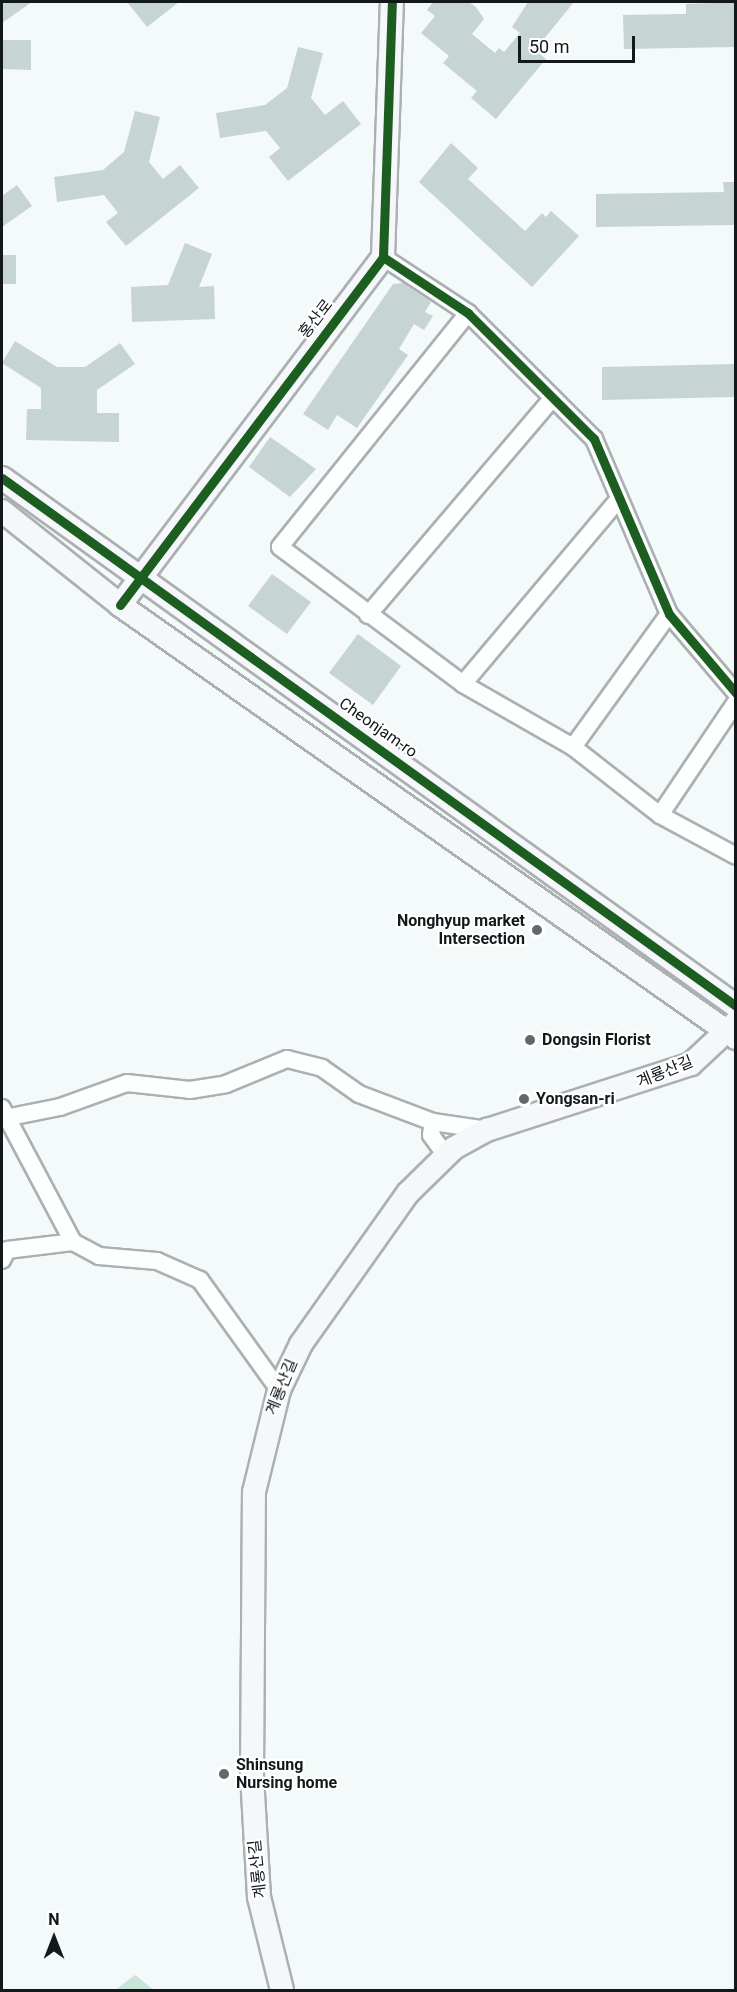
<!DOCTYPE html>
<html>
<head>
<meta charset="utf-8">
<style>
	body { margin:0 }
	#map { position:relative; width:737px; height:1992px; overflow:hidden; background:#f4f9fa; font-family:Roboto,"Noto Sans KR",sans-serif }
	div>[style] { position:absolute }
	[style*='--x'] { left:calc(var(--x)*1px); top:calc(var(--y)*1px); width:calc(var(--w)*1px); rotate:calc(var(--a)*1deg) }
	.forest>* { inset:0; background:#c9e5d9 }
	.building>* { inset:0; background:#c7d4d4 }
	.roads { filter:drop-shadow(2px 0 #abb0b2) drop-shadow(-2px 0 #abb0b2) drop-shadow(0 2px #abb0b2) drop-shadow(0 -2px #abb0b2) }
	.street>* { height:16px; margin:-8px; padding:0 8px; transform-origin:8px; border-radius:8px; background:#fdfefe }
	.secondary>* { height:22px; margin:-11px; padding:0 11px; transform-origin:11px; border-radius:11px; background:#f5f7fa }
	.cycleway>* { height:9px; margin:-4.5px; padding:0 4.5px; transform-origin:4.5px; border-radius:4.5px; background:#1b5e20 }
	.dots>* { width:16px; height:16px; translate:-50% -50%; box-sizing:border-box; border:3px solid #fff; border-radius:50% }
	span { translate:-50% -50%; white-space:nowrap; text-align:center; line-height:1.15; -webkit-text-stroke:4.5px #fff; paint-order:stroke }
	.street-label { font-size:16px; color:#13181b }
	.poi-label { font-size:16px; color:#13181b; font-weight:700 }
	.right { translate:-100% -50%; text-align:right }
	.left { translate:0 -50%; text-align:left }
	.frame { position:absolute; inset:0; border:3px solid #13181b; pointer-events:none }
	.north { position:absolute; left:24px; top:1908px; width:60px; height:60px; -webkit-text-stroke:4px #fff; paint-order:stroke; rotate:0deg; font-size:16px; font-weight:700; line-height:24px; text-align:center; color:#13181b }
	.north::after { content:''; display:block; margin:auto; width:21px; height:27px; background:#13181b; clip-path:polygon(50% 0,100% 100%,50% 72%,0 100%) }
	.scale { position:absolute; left:518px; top:36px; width:117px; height:27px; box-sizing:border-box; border:3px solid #13181b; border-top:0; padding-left:8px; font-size:18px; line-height:21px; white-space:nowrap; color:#13181b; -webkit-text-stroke:4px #fff; paint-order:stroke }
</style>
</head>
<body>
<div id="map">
	<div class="forest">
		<div style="clip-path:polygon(135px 1975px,154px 1990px,115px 1990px)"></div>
	</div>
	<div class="building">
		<div style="clip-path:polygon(2px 2px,32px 2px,2px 23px)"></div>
		<div style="clip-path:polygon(127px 2px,179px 2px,147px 27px)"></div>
		<div style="clip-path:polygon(433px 2px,469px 2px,476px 7px,484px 19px,472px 34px,495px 53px,499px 48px,504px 52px,520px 33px,512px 27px,528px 2px,574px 2px,535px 50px,546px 59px,496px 119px,471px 98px,477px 91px,443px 63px,449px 56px,421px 33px,435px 16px,427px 10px)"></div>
		<div style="clip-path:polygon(735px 2px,735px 47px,624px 49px,623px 15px,686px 14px,686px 4px)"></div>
		<div style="clip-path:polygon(2px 40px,31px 40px,31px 70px,2px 69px)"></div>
		<div style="clip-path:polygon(298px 47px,323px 53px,311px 98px,325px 115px,343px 101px,361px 124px,288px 181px,269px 157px,280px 148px,266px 131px,220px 138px,216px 113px,265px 105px,287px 88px)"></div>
		<div style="clip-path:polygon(135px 111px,160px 117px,149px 162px,163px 179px,180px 165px,199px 188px,126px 246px,106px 222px,118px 213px,104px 195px,57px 202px,54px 177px,103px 170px,124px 152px)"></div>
		<div style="clip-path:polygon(451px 143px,478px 168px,468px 179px,525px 231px,542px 213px,546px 217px,551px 211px,579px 236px,532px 287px,419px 182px)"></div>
		<div style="clip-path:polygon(723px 182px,735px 182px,735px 225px,596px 227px,596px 194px,724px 192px)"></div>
		<div style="clip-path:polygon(17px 185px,32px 206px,2px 227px,2px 196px)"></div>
		<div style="clip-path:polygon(185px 243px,212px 254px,199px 287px,214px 286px,215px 319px,132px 322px,131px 287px,168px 285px)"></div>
		<div style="clip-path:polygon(2px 255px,16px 255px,16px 284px,2px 284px)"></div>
		<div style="clip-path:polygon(403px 283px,431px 302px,425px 312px,433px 316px,424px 330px,414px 324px,399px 349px,408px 355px,357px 428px,337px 415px,328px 430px,303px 414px,393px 284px)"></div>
		<div style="clip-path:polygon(15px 341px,57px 367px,85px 367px,120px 343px,135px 364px,97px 390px,97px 413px,119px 413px,119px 442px,26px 440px,27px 409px,41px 409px,41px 388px,2px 363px)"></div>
		<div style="clip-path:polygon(735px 364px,735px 397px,602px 400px,602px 367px)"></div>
		<div style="clip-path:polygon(270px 437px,316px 469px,290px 497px,249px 467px)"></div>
		<div style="clip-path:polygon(272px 574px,311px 602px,287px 634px,248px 606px)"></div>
		<div style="clip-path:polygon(358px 634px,401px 666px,373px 705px,329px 673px)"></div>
	</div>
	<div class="roads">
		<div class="street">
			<div style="--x:383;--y:257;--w:102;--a:33.4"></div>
			<div style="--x:468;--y:313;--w:178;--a:45"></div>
			<div style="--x:594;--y:439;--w:190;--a:66.8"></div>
			<div style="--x:669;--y:614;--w:104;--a:49.7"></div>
			<div style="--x:468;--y:313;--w:300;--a:128.8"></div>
			<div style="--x:280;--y:547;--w:229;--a:36.8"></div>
			<div style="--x:463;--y:684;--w:127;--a:29.8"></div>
			<div style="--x:573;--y:747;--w:110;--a:38"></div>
			<div style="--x:660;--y:815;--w:86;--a:28.3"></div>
			<div style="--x:368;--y:615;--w:285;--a:-49.6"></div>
			<div style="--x:463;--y:684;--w:242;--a:-49.9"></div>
			<div style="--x:573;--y:747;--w:164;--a:-54.2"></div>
			<div style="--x:660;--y:815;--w:136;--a:-56.1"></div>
			<div style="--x:2;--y:1108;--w:152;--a:62.1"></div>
			<div style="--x:73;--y:1242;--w:30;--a:28"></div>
			<div style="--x:99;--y:1256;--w:58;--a:4.9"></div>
			<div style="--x:157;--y:1261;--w:47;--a:23.8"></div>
			<div style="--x:200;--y:1280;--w:135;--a:54.3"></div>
			<div style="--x:10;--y:1117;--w:51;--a:-11.3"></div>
			<div style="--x:60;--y:1107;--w:71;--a:-19.7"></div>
			<div style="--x:127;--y:1083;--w:63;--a:6.3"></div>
			<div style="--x:190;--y:1090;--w:36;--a:-9"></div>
			<div style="--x:226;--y:1084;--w:66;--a:-22.3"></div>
			<div style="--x:287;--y:1059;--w:36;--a:14"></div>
			<div style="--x:322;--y:1068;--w:45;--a:35.1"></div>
			<div style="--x:359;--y:1094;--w:79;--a:20.7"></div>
			<div style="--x:433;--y:1122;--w:55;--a:8.4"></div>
			<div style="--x:433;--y:1122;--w:13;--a:99"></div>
			<div style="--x:431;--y:1135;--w:26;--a:54"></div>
			<div style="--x:2;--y:1260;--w:11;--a:-63"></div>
			<div style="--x:7;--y:1250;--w:66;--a:-6.9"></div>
		</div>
		<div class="secondary">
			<div style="--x:2;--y:478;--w:904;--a:35.73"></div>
			<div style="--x:2;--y:511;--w:151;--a:38.5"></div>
			<div style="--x:120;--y:605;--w:753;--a:35.1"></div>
			<div style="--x:120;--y:605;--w:436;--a:-52.9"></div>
			<div style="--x:383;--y:257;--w:255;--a:-88"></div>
			<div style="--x:282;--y:1990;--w:96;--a:-103.9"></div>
			<div style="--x:259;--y:1897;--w:123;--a:-93.3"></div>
			<div style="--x:252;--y:1774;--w:282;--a:-89.6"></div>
			<div style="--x:254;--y:1492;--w:105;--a:-76.2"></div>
			<div style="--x:279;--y:1390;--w:51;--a:-64.4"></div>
			<div style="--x:301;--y:1344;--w:185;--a:-54.7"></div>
			<div style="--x:408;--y:1193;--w:64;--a:-44.4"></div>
			<div style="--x:454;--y:1148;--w:38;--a:-29"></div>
			<div style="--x:487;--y:1130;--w:214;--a:-17.9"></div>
			<div style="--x:691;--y:1064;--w:62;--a:-43"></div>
		</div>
	</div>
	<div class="cycleway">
		<div style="--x:383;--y:257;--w:102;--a:33.4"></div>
		<div style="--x:468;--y:313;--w:178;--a:45"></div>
		<div style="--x:594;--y:439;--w:190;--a:66.8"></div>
		<div style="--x:669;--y:614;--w:104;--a:49.7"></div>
		<div style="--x:2;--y:478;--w:904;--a:35.73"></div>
		<div style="--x:120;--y:605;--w:436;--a:-52.9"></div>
		<div style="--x:383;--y:257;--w:255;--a:-88"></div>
	</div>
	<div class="dots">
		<div style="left:537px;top:930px;background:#626769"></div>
		<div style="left:530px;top:1040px;background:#626769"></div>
		<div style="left:524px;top:1099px;background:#626769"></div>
		<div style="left:224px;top:1774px;background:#626769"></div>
	</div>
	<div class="street-label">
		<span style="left:316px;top:319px;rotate:-52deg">홍산로</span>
		<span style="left:378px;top:728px;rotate:35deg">Cheonjam-ro</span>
		<span style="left:665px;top:1072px;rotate:-22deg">계룡산길</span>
		<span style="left:282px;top:1387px;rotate:-68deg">계룡산길</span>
		<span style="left:258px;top:1869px;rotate:-96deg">계룡산길</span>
	</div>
	<div class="poi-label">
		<span class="right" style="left:525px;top:930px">Nonghyup market<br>Intersection</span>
		<span class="left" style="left:542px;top:1040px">Dongsin Florist</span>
		<span class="left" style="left:536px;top:1099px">Yongsan-ri</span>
		<span class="left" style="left:236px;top:1774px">Shinsung<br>Nursing home</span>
	</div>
	<div class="frame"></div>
	<div class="north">N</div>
	<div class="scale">50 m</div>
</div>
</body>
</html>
